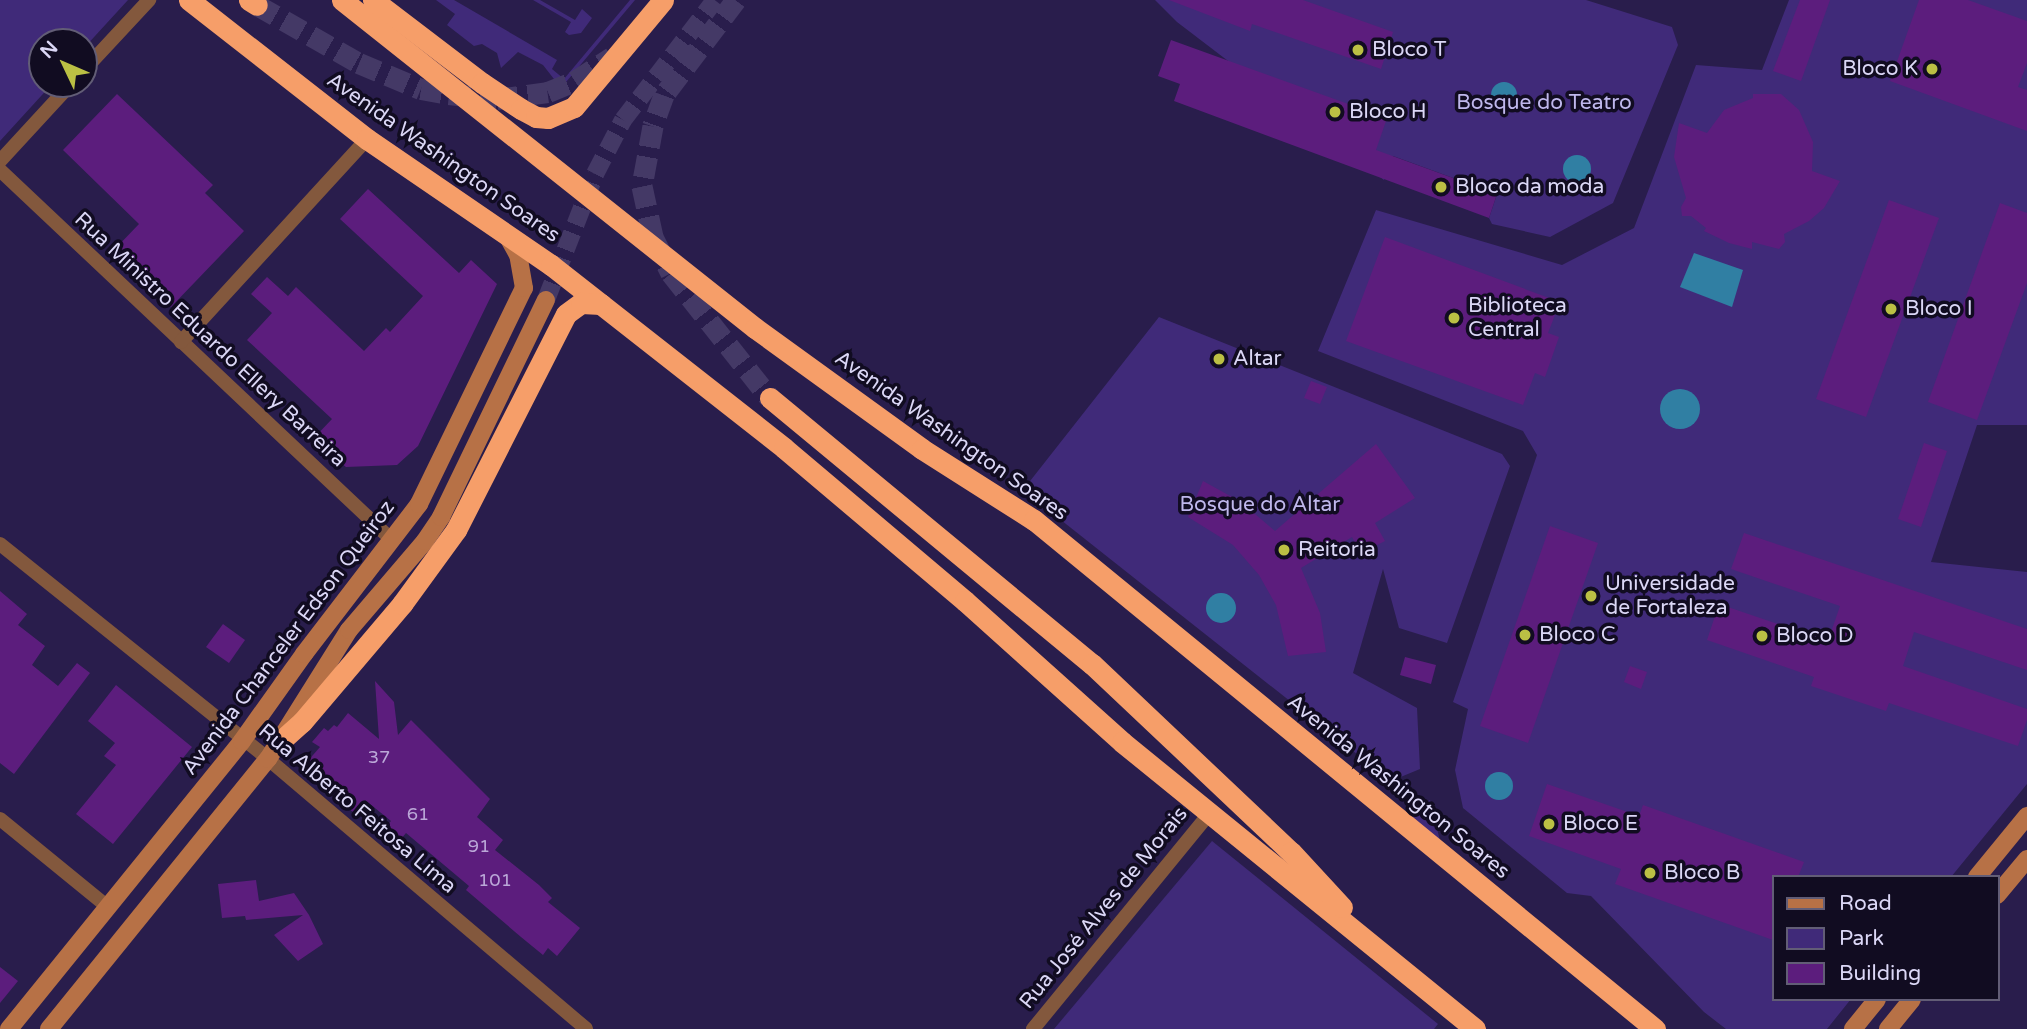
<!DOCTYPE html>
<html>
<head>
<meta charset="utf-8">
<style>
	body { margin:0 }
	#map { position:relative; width:2027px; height:1029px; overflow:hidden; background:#291d4c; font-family:"Varela Round",sans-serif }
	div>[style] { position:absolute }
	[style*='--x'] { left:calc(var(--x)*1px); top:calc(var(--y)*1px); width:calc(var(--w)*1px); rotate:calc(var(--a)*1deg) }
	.green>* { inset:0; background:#402a79 }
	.water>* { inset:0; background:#307fa3 }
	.round { border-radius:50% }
	.building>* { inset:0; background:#5c1d7d }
	.secondary-tunnel>* { height:18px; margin-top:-9px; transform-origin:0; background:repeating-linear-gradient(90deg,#443966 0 18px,transparent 0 27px) }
	.highway-tunnel>* { height:21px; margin-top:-10.5px; transform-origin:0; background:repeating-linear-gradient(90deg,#443966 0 21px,transparent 0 31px) }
	.street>* { height:14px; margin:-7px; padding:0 7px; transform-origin:7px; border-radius:7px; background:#83583d }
	.secondary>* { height:18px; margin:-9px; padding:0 9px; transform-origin:9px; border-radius:9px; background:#b77146 }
	.highway>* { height:21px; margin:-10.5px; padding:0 10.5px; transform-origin:10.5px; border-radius:10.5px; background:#f69e69 }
	.dots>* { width:19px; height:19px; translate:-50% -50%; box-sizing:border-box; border:4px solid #110c21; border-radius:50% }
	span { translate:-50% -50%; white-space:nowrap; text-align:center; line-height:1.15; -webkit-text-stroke:7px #110c21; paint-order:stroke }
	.number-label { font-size:18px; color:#bba8d8 }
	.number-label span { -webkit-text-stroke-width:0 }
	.poi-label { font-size:21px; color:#dbd7f6 }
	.left { translate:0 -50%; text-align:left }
	.right { translate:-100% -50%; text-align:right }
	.park-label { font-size:21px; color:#bfb7ec }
	.street-label { font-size:21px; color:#dbd7f6 }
	.legend { position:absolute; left:1772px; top:875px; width:228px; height:126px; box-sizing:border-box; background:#110c21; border:2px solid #625d76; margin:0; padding:9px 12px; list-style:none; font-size:21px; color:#dbd7f6 }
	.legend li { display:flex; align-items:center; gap:14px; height:35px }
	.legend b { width:35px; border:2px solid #625d76 }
	.north { position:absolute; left:28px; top:28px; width:70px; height:70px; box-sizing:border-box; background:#110c21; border:2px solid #625d76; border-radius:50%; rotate:314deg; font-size:19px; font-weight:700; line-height:28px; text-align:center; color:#dbd7f6 }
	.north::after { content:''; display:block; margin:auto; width:24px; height:32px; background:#bbc044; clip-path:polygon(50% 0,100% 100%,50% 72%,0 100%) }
</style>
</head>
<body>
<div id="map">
	<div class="green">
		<div style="clip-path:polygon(0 0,128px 0,84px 48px,84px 42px,42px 42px,42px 84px,52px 84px,0 141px)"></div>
		<div style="clip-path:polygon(436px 0,454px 0,557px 60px,552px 69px,564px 79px,630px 0,635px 0,561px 88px,543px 65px,518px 52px,501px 68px,497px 53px,482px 44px,474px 46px,447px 25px,455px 14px)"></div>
		<div style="clip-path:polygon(533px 0,540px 0,575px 20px,582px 9px,592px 18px,581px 33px,569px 35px,565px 32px,571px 22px)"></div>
		<div style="clip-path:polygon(1155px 0,1586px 0,1672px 27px,1678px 45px,1613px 203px,1550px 237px,1492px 224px,1489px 218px,1497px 194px,1393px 156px,1384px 180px,1177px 22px)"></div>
		<div style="clip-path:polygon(1789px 0,2027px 0,2027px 425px,1977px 425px,1931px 562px,2027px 572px,2027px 784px,1951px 877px,1773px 877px,1773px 999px,1851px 999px,1827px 1029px,1726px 1029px,1704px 1012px,1591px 896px,1567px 893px,1463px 808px,1455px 770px,1468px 709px,1453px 702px,1537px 455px,1523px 431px,1318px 351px,1376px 210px,1562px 265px,1634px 228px,1696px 65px,1762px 70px)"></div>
		<div style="clip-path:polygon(1159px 317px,1502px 454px,1510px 466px,1447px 643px,1399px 628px,1383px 569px,1353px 673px,1417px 708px,1420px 769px,1391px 781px,1023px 490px)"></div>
		<div style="clip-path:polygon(1430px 800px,1441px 845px,1404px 814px)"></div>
		<div style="clip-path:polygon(1212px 841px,1438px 1024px,1434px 1029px,1054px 1029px)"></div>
	</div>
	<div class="water">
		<div class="round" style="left:1491px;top:82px;width:26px;height:26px"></div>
		<div class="round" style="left:1563px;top:155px;width:28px;height:28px"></div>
		<div style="clip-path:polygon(1694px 253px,1743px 270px,1732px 307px,1680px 287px)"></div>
		<div class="round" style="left:1660px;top:389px;width:40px;height:40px"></div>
		<div class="round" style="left:1206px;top:593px;width:30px;height:30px"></div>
		<div class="round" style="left:1485px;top:772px;width:28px;height:28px"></div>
	</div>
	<div class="building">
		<div style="clip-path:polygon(1169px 0,1303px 0,1393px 32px,1381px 69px,1252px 24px,1250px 31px)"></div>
		<div style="clip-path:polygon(1800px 0,1830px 0,1801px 81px,1773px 71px)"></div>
		<div style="clip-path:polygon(1919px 0,1968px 0,2027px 21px,2027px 63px,2018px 87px,2027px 90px,2027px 131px,1890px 81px)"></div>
		<div style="clip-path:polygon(1171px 40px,1387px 118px,1376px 150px,1497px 194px,1489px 218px,1174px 101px,1180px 84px,1158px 76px)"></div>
		<div style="clip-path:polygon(117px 94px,213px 185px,205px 193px,244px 231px,171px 307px,113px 251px,139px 224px,63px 150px)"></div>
		<div style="clip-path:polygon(1753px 94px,1781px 94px,1799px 110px,1813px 142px,1812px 171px,1840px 181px,1824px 208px,1809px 221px,1784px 234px,1785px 242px,1779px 249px,1752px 242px,1752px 249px,1729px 243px,1704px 231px,1706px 228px,1691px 216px,1682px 216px,1681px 207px,1686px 198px,1674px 157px,1679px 123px,1707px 133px,1724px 110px,1753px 98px)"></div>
		<div style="clip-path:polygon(368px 189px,459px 273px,471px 260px,497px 284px,418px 446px,397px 465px,346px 467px,312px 440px,332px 419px,247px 340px,272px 313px,251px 294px,267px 277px,288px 296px,296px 287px,364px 351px,386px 328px,390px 332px,423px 296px,340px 219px)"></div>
		<div style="clip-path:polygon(1889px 200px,1939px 218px,1866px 417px,1816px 399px)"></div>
		<div style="clip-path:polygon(2000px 203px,2027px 213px,2027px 283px,1977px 420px,1928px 402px)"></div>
		<div style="clip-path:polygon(1385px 237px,1560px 302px,1548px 333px,1559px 337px,1545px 377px,1535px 373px,1523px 405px,1346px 341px)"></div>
		<div style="clip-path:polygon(1311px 381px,1327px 387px,1320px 404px,1304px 398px)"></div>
		<div style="clip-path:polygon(1924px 443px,1947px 451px,1921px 527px,1898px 519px)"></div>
		<div style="clip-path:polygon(1376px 444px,1415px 498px,1375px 523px,1385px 541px,1361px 553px,1352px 537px,1301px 568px,1320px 613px,1326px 652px,1288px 656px,1276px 605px,1259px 575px,1233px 545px,1188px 517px,1203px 481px,1241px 502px,1275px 531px)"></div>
		<div style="clip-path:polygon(1550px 526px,1598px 543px,1528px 743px,1480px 726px)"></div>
		<div style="clip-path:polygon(1744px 533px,2027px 629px,2027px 670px,1914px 632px,1903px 666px,2027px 709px,2027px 720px,2018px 746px,1889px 703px,1886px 711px,1811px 686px,1814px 677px,1707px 640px,1719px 604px,1828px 641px,1840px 606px,1731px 569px)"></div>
		<div style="clip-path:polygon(0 591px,27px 614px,18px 625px,45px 646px,32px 665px,58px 686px,77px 663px,90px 673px,14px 774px,0 763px)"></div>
		<div style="clip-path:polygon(223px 624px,245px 640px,229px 663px,206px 647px)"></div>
		<div style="clip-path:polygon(1405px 657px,1436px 665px,1431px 684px,1400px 675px)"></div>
		<div style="clip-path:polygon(1630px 666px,1647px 672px,1641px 689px,1624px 682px)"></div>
		<div style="clip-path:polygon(375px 681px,394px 702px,398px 735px,411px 720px,490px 799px,477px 817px,503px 840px,495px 850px,539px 885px,552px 898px,548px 902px,580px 928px,557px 956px,548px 948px,543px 955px,521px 937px,466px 890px,469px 886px,406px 833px,395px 846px,380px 834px,391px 821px,365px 800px,354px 813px,329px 791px,333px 787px,306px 763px,320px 747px,312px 742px,324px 728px,328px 731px,334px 725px,337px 727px,348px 713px,379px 739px)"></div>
		<div style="clip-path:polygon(116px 685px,192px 747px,113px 844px,76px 814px,116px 765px,104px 756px,115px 743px,88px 721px)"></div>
		<div style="clip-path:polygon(1547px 784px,1639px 816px,1643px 805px,1804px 862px,1798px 877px,1773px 877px,1773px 940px,1615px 884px,1621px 869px,1529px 836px)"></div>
		<div style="clip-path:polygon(256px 880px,259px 901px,294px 893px,309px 915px,323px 944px,298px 961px,274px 935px,303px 915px,246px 920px,245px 916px,222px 918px,218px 884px)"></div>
		<div style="clip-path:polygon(0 967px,18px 981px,0 1003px)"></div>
	</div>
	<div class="secondary-tunnel">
		<div style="--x:546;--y:300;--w:135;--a:-68.7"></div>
		<div style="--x:595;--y:174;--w:61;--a:-62.6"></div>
		<div style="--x:623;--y:120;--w:151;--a:-52.5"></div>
	</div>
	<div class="highway-tunnel">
		<div style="--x:736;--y:0;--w:119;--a:127.2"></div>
		<div style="--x:664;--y:95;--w:33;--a:110"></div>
		<div style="--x:653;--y:126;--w:61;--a:100.4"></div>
		<div style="--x:642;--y:186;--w:52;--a:77.8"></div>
		<div style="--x:653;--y:237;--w:40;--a:63.4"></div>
		<div style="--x:671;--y:273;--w:159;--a:51.6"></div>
		<div style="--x:257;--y:5;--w:117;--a:29.6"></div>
		<div style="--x:359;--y:63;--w:67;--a:22.8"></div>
		<div style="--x:421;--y:89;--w:28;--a:10"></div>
		<div style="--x:449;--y:94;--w:48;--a:5.9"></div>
		<div style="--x:497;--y:99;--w:51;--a:-7.8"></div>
		<div style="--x:548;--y:92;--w:29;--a:-22"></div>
		<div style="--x:575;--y:81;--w:44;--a:-33"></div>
	</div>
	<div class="street">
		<div style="--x:84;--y:70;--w:96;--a:-47.1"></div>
		<div style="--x:0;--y:161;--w:105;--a:-47.3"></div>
		<div style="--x:0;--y:170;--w:539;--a:43.35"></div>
		<div style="--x:181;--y:342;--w:275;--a:-47.5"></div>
		<div style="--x:0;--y:544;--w:344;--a:38.7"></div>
		<div style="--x:268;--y:759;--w:417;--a:40.3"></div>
		<div style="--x:0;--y:819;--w:139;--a:39.2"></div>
		<div style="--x:1033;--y:1029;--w:278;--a:-50.7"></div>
	</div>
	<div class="secondary">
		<div style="--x:1977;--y:877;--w:79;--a:-50.7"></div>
		<div style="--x:1997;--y:895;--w:47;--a:-50.2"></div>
		<div style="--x:9;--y:1029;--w:370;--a:-51"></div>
		<div style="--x:242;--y:741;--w:107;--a:-54.5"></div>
		<div style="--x:304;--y:654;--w:189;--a:-52.5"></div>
		<div style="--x:419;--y:504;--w:240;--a:-64.1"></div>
		<div style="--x:524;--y:288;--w:34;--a:-100"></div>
		<div style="--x:518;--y:255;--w:23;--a:-119"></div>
		<div style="--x:49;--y:1029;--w:348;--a:-51"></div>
		<div style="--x:268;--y:759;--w:152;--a:-57.9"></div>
		<div style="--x:349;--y:630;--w:117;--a:-49.5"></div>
		<div style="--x:425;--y:541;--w:29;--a:-56"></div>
		<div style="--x:441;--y:517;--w:241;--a:-64.2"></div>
		<div style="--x:1853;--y:1029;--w:38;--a:-51"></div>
		<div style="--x:1888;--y:1029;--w:38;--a:-51"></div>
	</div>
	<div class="highway">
		<div style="--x:189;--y:0;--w:226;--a:38"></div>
		<div style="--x:367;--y:139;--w:223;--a:34.4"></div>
		<div style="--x:551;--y:265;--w:296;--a:38.1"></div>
		<div style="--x:784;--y:448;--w:237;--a:40.2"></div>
		<div style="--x:965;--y:601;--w:211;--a:41.9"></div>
		<div style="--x:1122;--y:742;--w:455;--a:39.1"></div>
		<div style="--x:249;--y:0;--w:9;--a:32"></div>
		<div style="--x:342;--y:0;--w:527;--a:38.46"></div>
		<div style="--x:755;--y:328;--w:206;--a:35.9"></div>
		<div style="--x:922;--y:449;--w:133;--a:32.4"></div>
		<div style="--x:1034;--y:520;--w:803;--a:39.34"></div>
		<div style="--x:373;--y:0;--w:137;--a:37.3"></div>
		<div style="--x:482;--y:83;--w:47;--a:33.7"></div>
		<div style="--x:521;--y:109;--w:17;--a:28"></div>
		<div style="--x:536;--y:117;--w:12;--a:5"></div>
		<div style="--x:548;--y:118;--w:28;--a:-23"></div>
		<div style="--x:574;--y:107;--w:139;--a:-50.2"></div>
		<div style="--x:770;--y:398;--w:418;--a:39.6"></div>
		<div style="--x:1092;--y:664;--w:274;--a:43.4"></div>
		<div style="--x:1291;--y:852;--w:75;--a:47.2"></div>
		<div style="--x:284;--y:738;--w:24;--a:-42"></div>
		<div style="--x:302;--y:722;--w:155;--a:-49.7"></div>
		<div style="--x:402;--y:604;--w:92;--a:-53.9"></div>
		<div style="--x:456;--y:530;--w:242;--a:-63"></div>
		<div style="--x:566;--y:314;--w:19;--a:-36"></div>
		<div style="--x:581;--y:303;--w:20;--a:3"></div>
	</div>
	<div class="dots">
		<div style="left:1358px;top:50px;background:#bbc044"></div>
		<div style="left:1932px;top:69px;background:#bbc044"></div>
		<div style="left:1335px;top:112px;background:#bbc044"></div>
		<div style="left:1441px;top:187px;background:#bbc044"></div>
		<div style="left:1891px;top:309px;background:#bbc044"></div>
		<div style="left:1454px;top:318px;background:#bbc044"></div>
		<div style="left:1219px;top:359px;background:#bbc044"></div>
		<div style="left:1284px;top:550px;background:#bbc044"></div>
		<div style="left:1591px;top:596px;background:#bbc044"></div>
		<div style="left:1525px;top:635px;background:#bbc044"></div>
		<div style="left:1762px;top:636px;background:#bbc044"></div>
		<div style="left:1549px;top:824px;background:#bbc044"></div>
		<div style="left:1650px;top:873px;background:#bbc044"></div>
	</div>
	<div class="number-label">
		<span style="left:379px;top:757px">37</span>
		<span style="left:418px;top:814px">61</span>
		<span style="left:479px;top:846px">91</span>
		<span style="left:495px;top:880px">101</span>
	</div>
	<div class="poi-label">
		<span class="left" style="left:1372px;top:50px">Bloco T</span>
		<span class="right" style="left:1918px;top:69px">Bloco K</span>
		<span class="left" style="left:1349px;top:112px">Bloco H</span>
		<span class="left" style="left:1455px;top:187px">Bloco da moda</span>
		<span class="left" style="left:1468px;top:318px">Biblioteca<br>Central</span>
		<span class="left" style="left:1905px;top:309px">Bloco I</span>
		<span class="left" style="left:1233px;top:359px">Altar</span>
		<span class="left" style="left:1298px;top:550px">Reitoria</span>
		<span class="left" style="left:1605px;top:596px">Universidade<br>de Fortaleza</span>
		<span class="left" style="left:1539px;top:635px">Bloco C</span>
		<span class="left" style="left:1776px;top:636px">Bloco D</span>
		<span class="left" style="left:1563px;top:824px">Bloco E</span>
		<span class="left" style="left:1664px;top:873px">Bloco B</span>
	</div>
	<div class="park-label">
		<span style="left:1544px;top:103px">Bosque do Teatro</span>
		<span style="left:1260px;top:505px">Bosque do Altar</span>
	</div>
	<div class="street-label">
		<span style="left:443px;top:158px;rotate:35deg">Avenida Washington Soares</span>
		<span style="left:210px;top:340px;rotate:43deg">Rua Ministro Eduardo Ellery Barreira</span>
		<span style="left:951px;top:436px;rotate:35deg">Avenida Washington Soares</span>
		<span style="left:289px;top:638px;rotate:-53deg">Avenida Chanceler Edson Queiroz</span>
		<span style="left:1398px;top:787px;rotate:39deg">Avenida Washington Soares</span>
		<span style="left:357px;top:809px;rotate:40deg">Rua Alberto Feitosa Lima</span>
		<span style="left:1104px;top:908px;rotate:-51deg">Rua José Alves de Morais</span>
	</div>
	<ul class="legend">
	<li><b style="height:9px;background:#b77146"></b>Road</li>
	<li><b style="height:19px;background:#402a79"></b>Park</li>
	<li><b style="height:19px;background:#5c1d7d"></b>Building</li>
	</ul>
	<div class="north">N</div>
</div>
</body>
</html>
